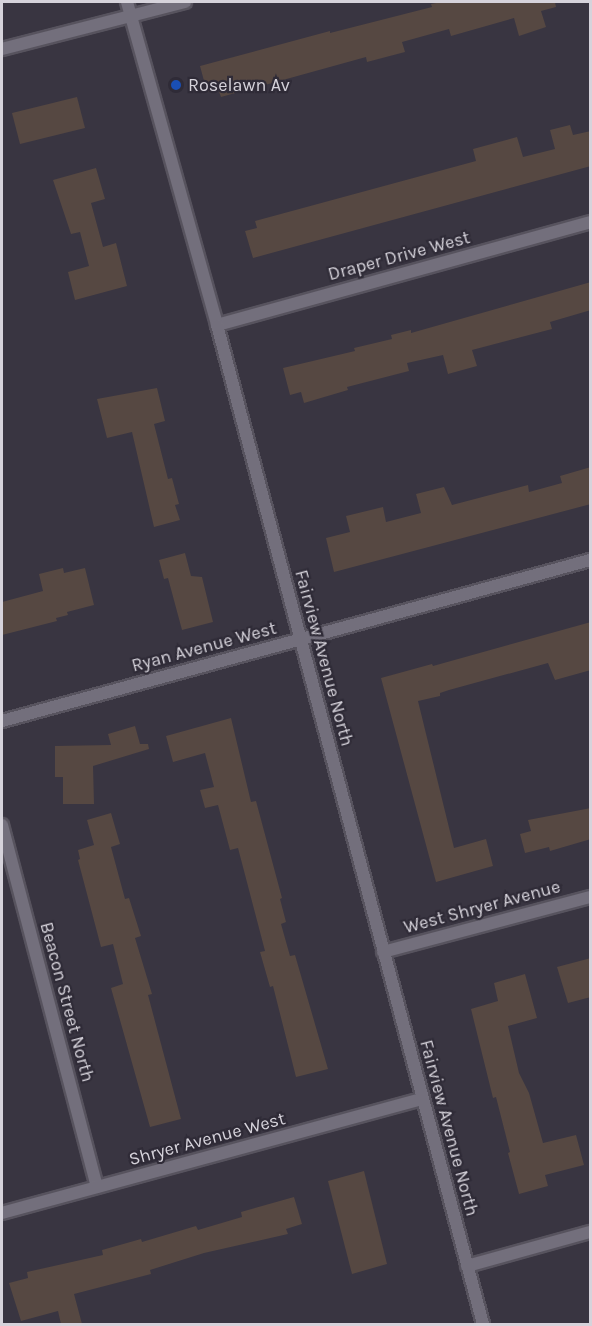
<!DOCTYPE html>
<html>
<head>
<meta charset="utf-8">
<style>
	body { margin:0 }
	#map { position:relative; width:592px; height:1326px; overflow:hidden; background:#393541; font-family:Karla,sans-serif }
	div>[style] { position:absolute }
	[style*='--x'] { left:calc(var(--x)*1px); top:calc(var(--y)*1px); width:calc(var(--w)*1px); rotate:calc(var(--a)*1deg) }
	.building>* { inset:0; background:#564842 }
	.roads { filter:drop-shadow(2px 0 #57535e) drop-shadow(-2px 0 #57535e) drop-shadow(0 2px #57535e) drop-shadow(0 -2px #57535e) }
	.minor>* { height:12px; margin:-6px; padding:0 6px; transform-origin:6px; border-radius:6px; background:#736f7c }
	.tertiary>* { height:12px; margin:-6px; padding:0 6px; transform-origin:6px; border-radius:6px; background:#736f7c }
	.dots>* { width:16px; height:16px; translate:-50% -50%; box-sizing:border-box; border:3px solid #2f2b37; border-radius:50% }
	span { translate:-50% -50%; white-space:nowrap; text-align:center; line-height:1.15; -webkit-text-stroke:4.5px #2f2b37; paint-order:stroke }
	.poi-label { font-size:18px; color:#d6d3db }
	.left { translate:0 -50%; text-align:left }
	.street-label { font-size:18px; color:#d6d3db }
	.frame { position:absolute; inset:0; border:3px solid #d6d3db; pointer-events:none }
</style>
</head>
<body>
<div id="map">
	<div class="building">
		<div style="clip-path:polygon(441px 2px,555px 2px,556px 7px,541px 11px,546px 27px,519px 36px,514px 18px,451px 36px,449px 29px,402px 42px,405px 52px,367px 62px,366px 57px,221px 97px,218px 89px,207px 92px,200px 66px,330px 31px,330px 33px,432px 7px,431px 4px)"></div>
		<div style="clip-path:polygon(77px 97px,85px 128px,20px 144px,12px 113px)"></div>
		<div style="clip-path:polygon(570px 125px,573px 135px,591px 131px,591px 166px,253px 258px,245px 231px,257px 228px,255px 221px,476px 161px,473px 149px,517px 137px,523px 157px,555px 149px,550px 130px)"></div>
		<div style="clip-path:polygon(96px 168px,105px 199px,91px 203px,103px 247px,116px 243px,127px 286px,75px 300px,68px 272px,89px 266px,80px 232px,71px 234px,53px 180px)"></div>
		<div style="clip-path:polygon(591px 282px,591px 310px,550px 322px,552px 329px,472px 350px,477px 366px,448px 374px,443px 355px,407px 363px,409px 371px,347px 387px,348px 390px,304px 403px,301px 392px,290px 395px,283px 368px,355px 351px,354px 348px,392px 339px,391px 335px,411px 330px,411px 333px)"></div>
		<div style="clip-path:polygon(157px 388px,165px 421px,154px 424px,168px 479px,172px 478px,179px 504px,175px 505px,180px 520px,154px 527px,132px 432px,107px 438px,97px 399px)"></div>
		<div style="clip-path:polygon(591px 467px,591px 504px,334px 572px,326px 538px,350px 532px,346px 516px,383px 507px,386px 522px,421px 513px,416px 494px,444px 487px,452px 505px,528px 485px,529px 492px,562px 483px,560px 476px)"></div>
		<div style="clip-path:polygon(185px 553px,191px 576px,202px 577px,213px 622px,182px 630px,168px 578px,164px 579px,159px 560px)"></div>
		<div style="clip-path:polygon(63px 568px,64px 573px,85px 568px,94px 605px,67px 612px,68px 615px,56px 618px,57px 621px,2px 635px,2px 602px,43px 591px,39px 574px)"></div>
		<div style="clip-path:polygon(591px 622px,591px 670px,555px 680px,548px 663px,449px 690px,440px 693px,440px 696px,418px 701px,454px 848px,486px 839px,493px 866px,436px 882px,381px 678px,432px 664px,433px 666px)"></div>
		<div style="clip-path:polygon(231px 718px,251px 802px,256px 801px,282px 898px,280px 899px,286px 922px,281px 924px,290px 956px,295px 955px,328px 1069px,296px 1077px,273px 986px,270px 987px,260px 952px,265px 951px,238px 848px,230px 850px,218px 805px,205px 808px,200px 790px,214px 787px,205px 753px,173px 762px,166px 736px)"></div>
		<div style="clip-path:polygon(135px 726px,140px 744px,148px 744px,149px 749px,93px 766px,94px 804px,63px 804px,63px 777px,55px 777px,55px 746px,111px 745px,108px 734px)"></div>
		<div style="clip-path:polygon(591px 808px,591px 839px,550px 851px,549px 847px,525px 853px,520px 834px,531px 831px,528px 820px)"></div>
		<div style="clip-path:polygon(111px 813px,120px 844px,111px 847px,125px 899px,129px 898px,141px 936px,135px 938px,152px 994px,148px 995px,181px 1119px,150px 1127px,111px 988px,123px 984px,113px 944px,101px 947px,78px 860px,80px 859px,78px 850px,94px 845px,87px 820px)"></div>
		<div style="clip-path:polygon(591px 958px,591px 997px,568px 1003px,557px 967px)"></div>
		<div style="clip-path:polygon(525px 974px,537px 1018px,508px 1026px,519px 1073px,529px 1093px,543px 1143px,576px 1135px,584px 1165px,545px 1175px,548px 1186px,519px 1194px,508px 1153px,510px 1152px,496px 1097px,493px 1098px,471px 1009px,498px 1001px,494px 983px)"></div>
		<div style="clip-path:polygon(364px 1171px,387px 1264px,352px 1274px,328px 1181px)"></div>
		<div style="clip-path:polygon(294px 1197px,302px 1224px,286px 1229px,288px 1234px,204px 1253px,150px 1270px,151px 1274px,74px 1294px,82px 1324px,61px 1324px,58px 1311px,21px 1321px,9px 1283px,28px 1278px,27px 1272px,103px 1255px,102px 1250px,141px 1239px,142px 1242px,196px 1226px,198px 1230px,242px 1217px,241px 1212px)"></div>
	</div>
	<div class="roads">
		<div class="minor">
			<div style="--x:217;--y:325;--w:387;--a:-15.4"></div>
			<div style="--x:2;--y:721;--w:610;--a:-15.31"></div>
			<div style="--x:2;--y:825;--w:374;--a:75.3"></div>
			<div style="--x:383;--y:952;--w:214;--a:-14.9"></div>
			<div style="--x:2;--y:1213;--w:435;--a:-15.2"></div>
			<div style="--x:467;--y:1266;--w:128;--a:-15.5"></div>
		</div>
		<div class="tertiary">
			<div style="--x:127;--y:2;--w:335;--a:74.4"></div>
			<div style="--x:217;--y:325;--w:1034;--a:75.09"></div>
			<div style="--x:2;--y:49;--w:189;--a:-14.4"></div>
		</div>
	</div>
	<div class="dots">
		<div style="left:176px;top:85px;background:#1a4fb4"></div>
	</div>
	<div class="poi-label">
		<span class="left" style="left:188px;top:85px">Roselawn Av</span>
	</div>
	<div class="street-label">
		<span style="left:399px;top:256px;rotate:-15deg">Draper Drive West</span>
		<span style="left:204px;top:647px;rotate:-15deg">Ryan Avenue West</span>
		<span style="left:324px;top:658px;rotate:75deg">Fairview Avenue North</span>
		<span style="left:482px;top:907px;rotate:-15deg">West Shryer Avenue</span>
		<span style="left:67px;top:1002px;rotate:75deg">Beacon Street North</span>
		<span style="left:449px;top:1128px;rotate:75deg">Fairview Avenue North</span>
		<span style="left:207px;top:1139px;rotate:-15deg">Shryer Avenue West</span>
	</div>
	<div class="frame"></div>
</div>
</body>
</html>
